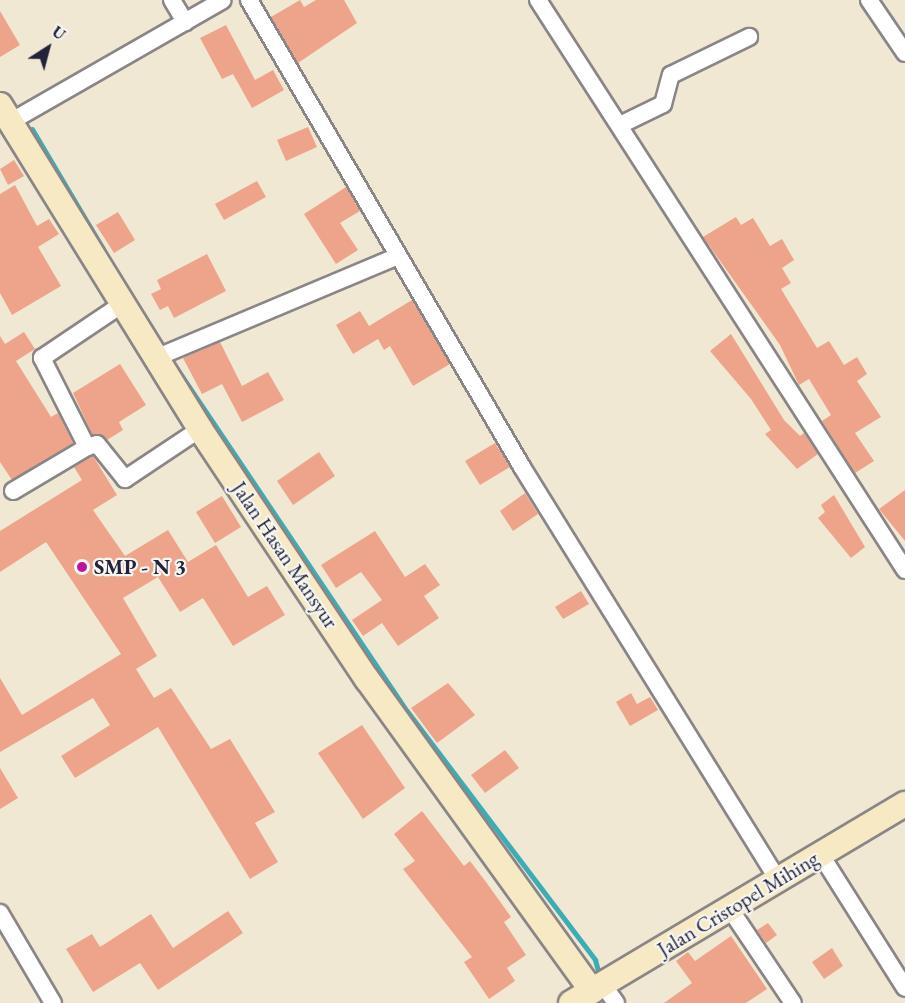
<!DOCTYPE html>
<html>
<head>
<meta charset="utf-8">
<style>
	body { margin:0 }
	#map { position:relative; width:905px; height:1003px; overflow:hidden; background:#f1e8d3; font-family:"EB Garamond",serif }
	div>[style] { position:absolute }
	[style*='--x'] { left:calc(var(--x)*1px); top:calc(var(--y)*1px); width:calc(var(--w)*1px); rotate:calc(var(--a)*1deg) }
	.stream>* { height:5px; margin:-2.5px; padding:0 2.5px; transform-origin:2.5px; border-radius:2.5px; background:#3cadb4 }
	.building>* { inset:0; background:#eea48a }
	.roads { filter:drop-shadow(2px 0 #8a8587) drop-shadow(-2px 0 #8a8587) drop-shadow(0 2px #8a8587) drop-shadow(0 -2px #8a8587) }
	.street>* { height:16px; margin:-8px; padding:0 8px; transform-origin:8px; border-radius:8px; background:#fff }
	.secondary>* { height:24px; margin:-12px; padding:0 12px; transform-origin:12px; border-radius:12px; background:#f6e9c3 }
	.dots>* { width:16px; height:16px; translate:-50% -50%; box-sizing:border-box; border:3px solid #f6f6f2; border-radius:50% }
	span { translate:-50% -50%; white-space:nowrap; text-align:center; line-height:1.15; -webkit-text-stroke:4.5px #f6f6f2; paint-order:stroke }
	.street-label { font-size:21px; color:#22223b }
	.poi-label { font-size:21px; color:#22223b; font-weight:700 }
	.left { translate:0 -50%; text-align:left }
	.north { position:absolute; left:18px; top:18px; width:60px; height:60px; -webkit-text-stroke:4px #f6f6f2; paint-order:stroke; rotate:36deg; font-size:16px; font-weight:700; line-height:24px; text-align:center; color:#22223b }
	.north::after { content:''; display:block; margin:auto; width:21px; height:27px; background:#22223b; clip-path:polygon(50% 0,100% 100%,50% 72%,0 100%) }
</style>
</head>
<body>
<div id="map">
	<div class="stream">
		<div style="--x:32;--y:129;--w:139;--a:59.4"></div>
		<div style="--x:175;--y:366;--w:416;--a:56.1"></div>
		<div style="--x:407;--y:711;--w:312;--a:52.9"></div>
		<div style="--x:595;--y:960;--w:18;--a:74"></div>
	</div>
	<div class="building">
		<div style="clip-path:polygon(300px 0,304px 7px,316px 0,344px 0,357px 23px,298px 63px,271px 17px)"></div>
		<div style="clip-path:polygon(0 11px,20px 45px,0 57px)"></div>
		<div style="clip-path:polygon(226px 25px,255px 80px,273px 70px,284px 90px,252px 108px,233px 74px,222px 79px,200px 38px)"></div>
		<div style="clip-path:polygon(308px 127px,317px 147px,286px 161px,277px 140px)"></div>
		<div style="clip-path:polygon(14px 160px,24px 176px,8px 185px,0 169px)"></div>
		<div style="clip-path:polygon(257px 181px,266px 197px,224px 220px,215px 204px)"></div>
		<div style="clip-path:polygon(15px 185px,37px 226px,49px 219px,59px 234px,38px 247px,61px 286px,12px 315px,0 293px,0 194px)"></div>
		<div style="clip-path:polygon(346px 187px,360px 211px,340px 223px,358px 250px,336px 264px,304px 214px)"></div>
		<div style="clip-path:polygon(118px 212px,135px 240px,114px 253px,96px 225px)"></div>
		<div style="clip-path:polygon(736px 217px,741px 225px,753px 218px,770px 246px,782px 239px,794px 260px,782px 268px,791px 283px,781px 289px,817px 348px,829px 341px,844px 365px,857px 357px,867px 374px,857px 381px,881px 417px,855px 433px,874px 461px,855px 473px,822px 421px,831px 415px,809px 379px,799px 385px,780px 345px,703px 237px)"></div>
		<div style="clip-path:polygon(207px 254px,226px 291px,174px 318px,168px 306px,160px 310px,151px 294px,161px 289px,157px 280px)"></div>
		<div style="clip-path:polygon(412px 300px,450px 364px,413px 386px,390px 346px,384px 350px,378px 339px,353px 354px,336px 325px,360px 311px,369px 326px)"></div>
		<div style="clip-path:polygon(24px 332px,35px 349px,16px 361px,51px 417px,58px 413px,73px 443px,12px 480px,0 462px,0 336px,5px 344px)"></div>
		<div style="clip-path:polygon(731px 334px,784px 420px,800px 436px,804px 433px,818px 454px,797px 469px,765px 434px,771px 430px,751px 399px,710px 351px)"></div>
		<div style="clip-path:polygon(220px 342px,242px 386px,268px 372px,284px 400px,242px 422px,222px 384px,202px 394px,183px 358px)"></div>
		<div style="clip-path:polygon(120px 364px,146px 405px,119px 422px,123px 430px,107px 440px,92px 434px,73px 393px)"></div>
		<div style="clip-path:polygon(495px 443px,510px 467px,480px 485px,465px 461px)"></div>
		<div style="clip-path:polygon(319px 452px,335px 476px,293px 505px,277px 481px)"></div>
		<div style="clip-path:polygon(93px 456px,117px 495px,93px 510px,125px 556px,168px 530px,188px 562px,216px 545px,248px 597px,267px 586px,285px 615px,233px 646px,203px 598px,180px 612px,158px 577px,123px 598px,157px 656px,136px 669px,154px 698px,171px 688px,211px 749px,230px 739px,275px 812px,255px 823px,278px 862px,250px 879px,158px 727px,75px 778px,61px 756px,110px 725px,93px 698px,0 752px,0 678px,22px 715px,121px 654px,46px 542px,0 572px,0 531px,82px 480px,74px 467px)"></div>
		<div style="clip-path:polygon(905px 490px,905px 541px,879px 509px)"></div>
		<div style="clip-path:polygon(525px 493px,538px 514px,513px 531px,500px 511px)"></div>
		<div style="clip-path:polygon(834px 495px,865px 547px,851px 558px,818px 518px,825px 512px,821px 505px)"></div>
		<div style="clip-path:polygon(222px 496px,241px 527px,215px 543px,196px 512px)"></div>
		<div style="clip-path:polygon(375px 531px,405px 577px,425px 564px,440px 585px,424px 596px,439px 618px,398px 646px,382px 623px,363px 636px,352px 620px,382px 600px,361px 572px,336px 588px,321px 565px)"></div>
		<div style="clip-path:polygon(581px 591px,589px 604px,563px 619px,555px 607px)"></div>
		<div style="clip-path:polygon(448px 683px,475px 715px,437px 743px,411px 708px)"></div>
		<div style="clip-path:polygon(631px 693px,637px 704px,650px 697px,658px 710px,630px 726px,616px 702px)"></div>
		<div style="clip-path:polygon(362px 725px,405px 788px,363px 819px,318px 753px)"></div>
		<div style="clip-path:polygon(505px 750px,519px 768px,485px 793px,471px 775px)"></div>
		<div style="clip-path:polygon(0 768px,18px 798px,0 809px)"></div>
		<div style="clip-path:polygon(422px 811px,464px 866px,470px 861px,486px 882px,511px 917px,504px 922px,526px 955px,507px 968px,515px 981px,489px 999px,464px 962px,472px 957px,403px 869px,415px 861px,394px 834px)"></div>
		<div style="clip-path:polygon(228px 911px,243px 933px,158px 990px,140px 963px,93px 992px,66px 949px,92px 934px,100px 947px,151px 914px,173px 948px)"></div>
		<div style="clip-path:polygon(768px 923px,777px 935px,766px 943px,757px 930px)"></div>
		<div style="clip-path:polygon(731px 936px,767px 989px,746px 1003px,664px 1003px,692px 983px,676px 961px,688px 952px,695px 961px)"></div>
		<div style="clip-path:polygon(832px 948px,843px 966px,824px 979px,812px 962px)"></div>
	</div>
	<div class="roads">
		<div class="street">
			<div style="--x:172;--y:0;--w:26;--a:59"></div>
			<div style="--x:249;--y:0;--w:541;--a:59.69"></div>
			<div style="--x:522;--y:467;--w:486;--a:58.2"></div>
			<div style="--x:538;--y:0;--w:678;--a:57.22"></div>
			<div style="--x:869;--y:0;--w:64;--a:55.8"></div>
			<div style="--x:10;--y:122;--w:245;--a:-29.8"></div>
			<div style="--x:620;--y:125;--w:48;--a:-26"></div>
			<div style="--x:663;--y:104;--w:30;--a:-75"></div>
			<div style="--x:671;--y:75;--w:87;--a:-26"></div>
			<div style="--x:153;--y:359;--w:266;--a:-22.8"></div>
			<div style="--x:87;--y:447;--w:10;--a:-17"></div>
			<div style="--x:97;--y:444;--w:45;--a:51.3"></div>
			<div style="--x:125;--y:479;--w:90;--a:-33.7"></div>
			<div style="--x:13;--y:491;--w:86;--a:-30.7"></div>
			<div style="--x:87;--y:447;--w:100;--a:-116.8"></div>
			<div style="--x:42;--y:358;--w:95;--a:-33.9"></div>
			<div style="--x:821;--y:855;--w:157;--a:57.7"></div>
			<div style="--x:730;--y:909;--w:113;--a:56.2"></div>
			<div style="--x:0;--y:913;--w:104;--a:59.5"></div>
			<div style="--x:603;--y:985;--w:22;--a:54"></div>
		</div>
		<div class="secondary">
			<div style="--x:0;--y:105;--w:381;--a:58.3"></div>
			<div style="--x:200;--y:429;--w:301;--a:56.3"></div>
			<div style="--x:367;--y:679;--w:385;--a:54.2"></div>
			<div style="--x:571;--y:1003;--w:389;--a:-30.8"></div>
		</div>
	</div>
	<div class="dots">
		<div style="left:82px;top:567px;background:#b5179e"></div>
	</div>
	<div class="street-label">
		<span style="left:285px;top:555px;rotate:56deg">Jalan Hasan Mansyur</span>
		<span style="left:738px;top:904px;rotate:-31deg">Jalan Cristopel Mihing</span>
	</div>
	<div class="poi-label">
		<span class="left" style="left:94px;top:567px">SMP - N 3</span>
	</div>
	<div class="north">U</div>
</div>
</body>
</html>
